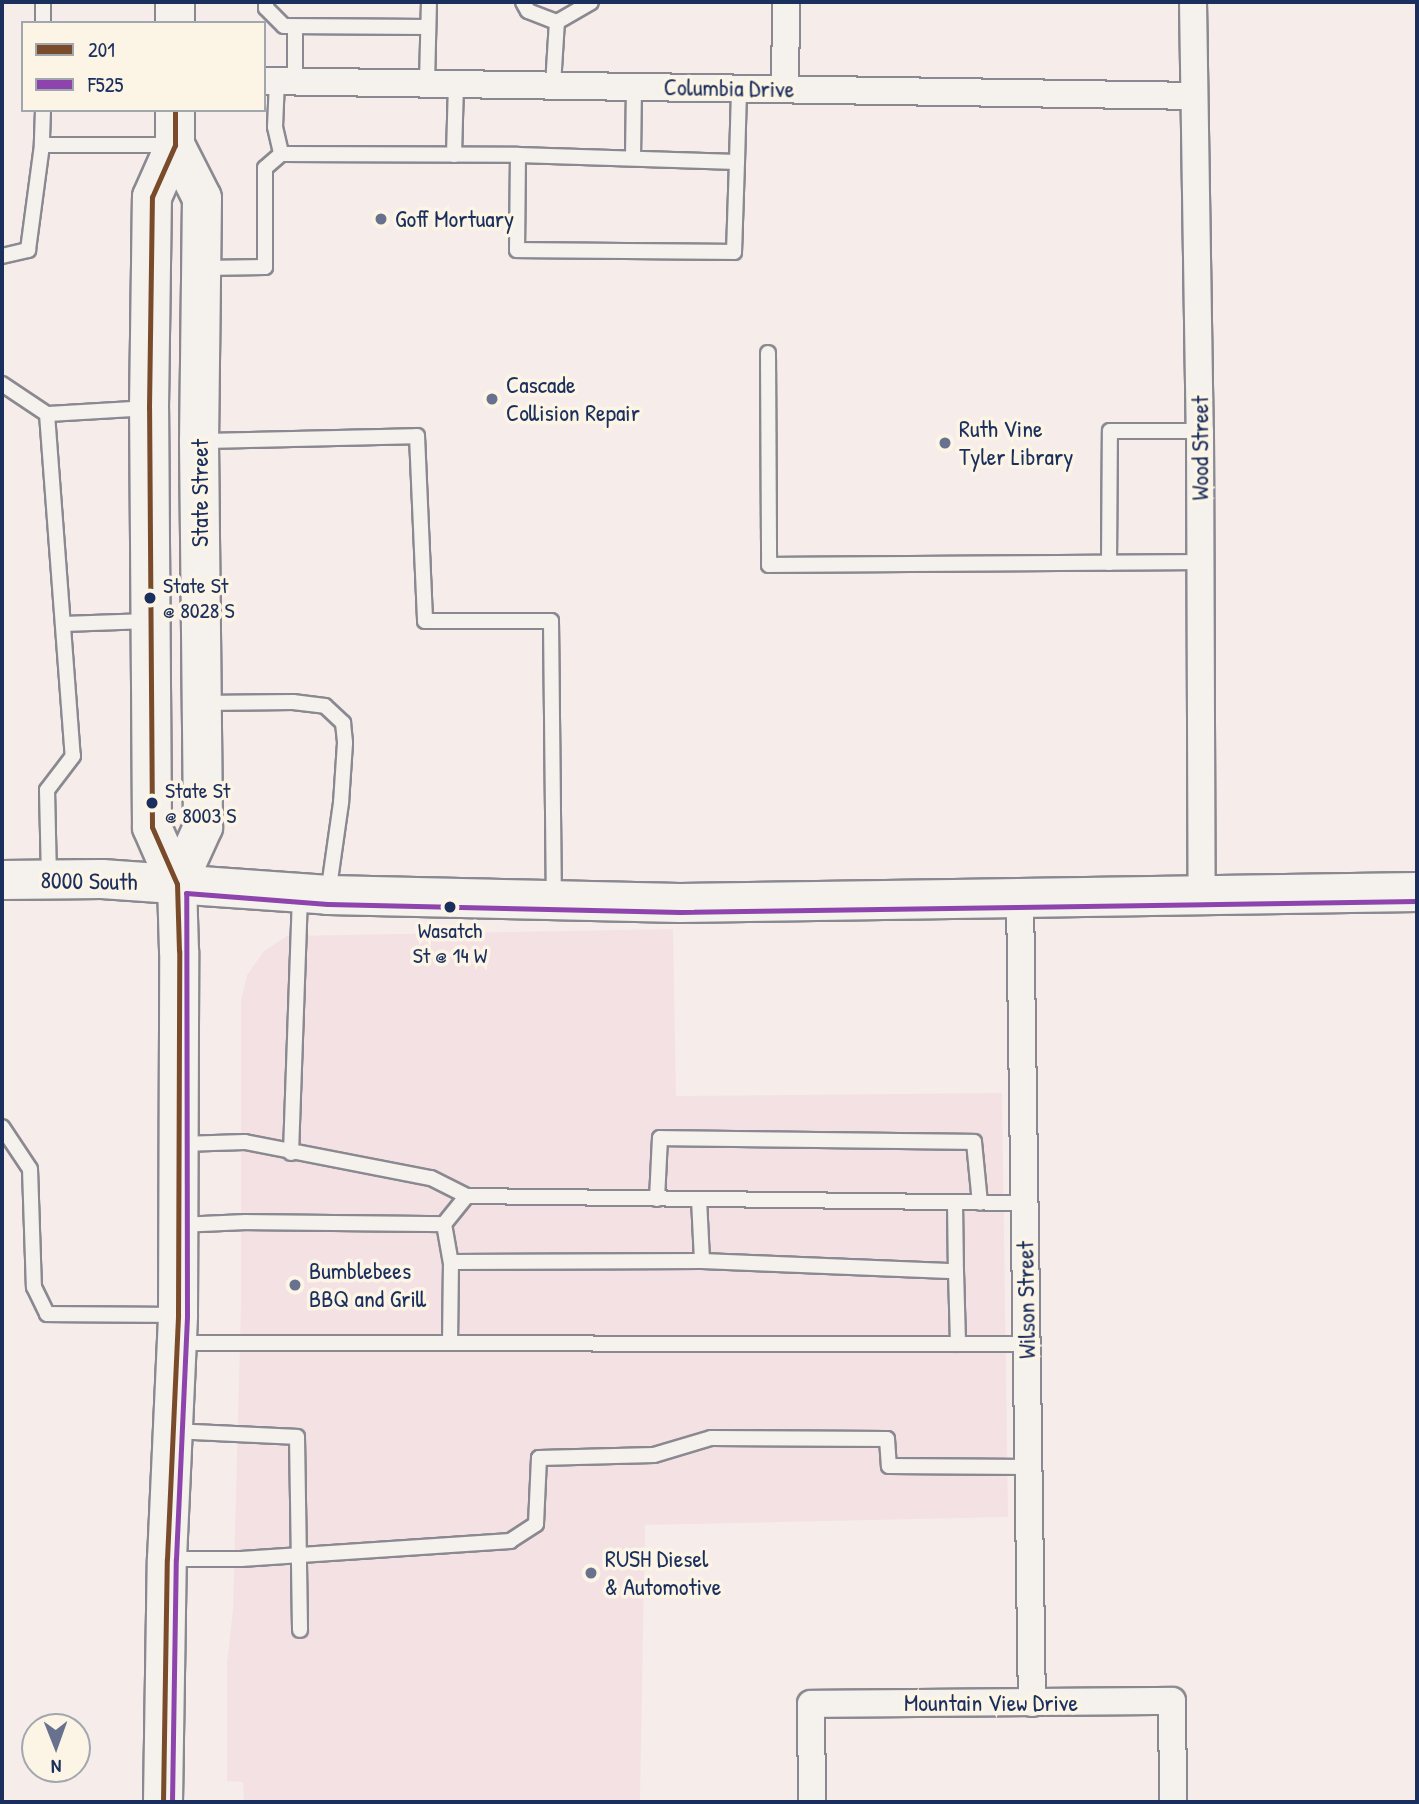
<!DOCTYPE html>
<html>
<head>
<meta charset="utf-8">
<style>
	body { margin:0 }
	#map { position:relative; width:1419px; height:1804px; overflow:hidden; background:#f6edea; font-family:"Patrick Hand",sans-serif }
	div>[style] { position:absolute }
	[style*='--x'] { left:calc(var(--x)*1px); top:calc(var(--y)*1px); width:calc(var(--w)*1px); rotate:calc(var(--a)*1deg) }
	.built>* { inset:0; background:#f4e1e4 }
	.roads { filter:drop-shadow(2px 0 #8a8991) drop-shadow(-2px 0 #8a8991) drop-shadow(0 2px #8a8991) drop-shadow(0 -2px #8a8991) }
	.lane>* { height:14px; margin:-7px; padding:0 7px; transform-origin:7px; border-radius:7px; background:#f5f1ec }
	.street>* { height:26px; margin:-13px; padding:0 13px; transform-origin:13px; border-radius:13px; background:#f5f1ec }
	.secondary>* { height:38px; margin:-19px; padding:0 19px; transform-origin:19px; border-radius:19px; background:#f5f1ec }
	.primary>* { height:38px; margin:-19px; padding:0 19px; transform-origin:19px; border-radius:19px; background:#f5f1ec }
	.bus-1>* { height:5px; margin:-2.5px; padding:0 2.5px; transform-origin:2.5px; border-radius:2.5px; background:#7a4b2a }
	.bus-2>* { height:5px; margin:-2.5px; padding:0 2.5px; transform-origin:2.5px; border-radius:2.5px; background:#8e44ad }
	.dots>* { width:19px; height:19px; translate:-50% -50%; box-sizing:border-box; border:4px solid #fcf5e5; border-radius:50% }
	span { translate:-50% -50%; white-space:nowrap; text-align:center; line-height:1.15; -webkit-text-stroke:7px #fcf5e5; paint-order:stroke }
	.bus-label { font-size:22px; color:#1b2f5e }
	.left { translate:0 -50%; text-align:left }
	.street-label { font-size:24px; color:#1b2f5e }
	.poi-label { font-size:24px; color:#1b2f5e }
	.frame { position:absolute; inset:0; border:4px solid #1b2f5e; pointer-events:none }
	.legend { position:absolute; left:21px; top:21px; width:245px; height:91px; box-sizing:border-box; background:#fcf5e5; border:2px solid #a2a6af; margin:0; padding:9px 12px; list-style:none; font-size:21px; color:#1b2f5e }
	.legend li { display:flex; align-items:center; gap:14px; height:35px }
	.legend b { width:35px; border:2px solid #a2a6af }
	.north { position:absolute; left:21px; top:1713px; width:70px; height:70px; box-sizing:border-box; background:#fcf5e5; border:2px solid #a2a6af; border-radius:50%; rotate:179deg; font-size:19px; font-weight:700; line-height:28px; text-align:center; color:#1b2f5e }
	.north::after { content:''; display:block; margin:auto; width:24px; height:32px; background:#68728f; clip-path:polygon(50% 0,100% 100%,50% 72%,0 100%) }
</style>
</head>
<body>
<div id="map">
	<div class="built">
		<div style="clip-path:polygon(673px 929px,676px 1096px,1002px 1093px,1008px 1517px,645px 1525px,640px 1802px,244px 1802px,243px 1782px,227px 1781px,227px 1664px,233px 1609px,241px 1305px,241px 1001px,247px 975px,264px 951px,287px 936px)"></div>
	</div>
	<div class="roads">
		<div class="lane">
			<div style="--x:43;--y:2;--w:21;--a:90"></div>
			<div style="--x:266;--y:2;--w:6;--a:90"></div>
			<div style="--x:266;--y:8;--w:25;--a:45"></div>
			<div style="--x:284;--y:26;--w:144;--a:0.4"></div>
			<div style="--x:523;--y:2;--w:10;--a:61"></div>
			<div style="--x:528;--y:11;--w:31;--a:21"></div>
			<div style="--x:557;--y:22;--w:39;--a:-30"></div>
			<div style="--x:277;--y:81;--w:46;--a:92.5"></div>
			<div style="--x:275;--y:127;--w:28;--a:77"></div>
			<div style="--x:295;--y:81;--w:54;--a:-90"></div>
			<div style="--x:427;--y:83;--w:81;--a:-88.6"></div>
			<div style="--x:553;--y:85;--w:63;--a:-86.4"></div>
			<div style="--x:43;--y:110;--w:35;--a:92"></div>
			<div style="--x:42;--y:145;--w:128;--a:0"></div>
			<div style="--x:454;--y:155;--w:71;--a:-88.4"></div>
			<div style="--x:633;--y:158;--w:71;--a:-89.2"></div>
			<div style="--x:737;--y:162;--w:73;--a:-88.4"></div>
			<div style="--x:2;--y:256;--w:27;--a:-13"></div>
			<div style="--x:28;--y:250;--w:106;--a:-82.4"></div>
			<div style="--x:203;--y:268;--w:62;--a:-0.9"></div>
			<div style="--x:265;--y:267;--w:99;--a:-90"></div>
			<div style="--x:265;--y:168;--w:21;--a:-41"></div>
			<div style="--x:281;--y:154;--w:237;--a:0.2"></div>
			<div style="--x:518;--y:155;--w:219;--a:1.8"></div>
			<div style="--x:737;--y:162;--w:90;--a:91.9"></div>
			<div style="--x:734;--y:252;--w:217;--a:-179.5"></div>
			<div style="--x:517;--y:250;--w:95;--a:-89.4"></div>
			<div style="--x:768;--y:353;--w:212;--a:89.7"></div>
			<div style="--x:769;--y:565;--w:431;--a:-0.4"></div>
			<div style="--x:2;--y:384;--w:54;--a:33.7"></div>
			<div style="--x:47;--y:414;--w:343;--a:85.7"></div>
			<div style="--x:73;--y:756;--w:43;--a:127.4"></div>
			<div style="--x:47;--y:790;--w:87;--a:88.7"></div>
			<div style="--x:47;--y:414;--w:100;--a:-3.4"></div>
			<div style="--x:202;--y:441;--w:215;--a:-1.3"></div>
			<div style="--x:417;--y:436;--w:185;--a:87.5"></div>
			<div style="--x:425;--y:621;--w:126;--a:0"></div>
			<div style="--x:551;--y:621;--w:279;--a:89.4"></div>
			<div style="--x:1109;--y:563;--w:132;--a:-89.6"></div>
			<div style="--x:1110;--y:431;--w:90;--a:0"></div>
			<div style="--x:63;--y:624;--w:86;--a:-2"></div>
			<div style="--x:202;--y:703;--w:91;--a:-0.6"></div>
			<div style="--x:293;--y:702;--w:32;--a:7"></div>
			<div style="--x:325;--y:706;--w:25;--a:43"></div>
			<div style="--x:343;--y:723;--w:20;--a:84"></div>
			<div style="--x:345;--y:743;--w:60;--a:93.8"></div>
			<div style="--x:341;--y:803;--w:92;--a:98.1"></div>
			<div style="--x:2;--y:1127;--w:50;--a:56.3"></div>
			<div style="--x:30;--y:1169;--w:118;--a:88.1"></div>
			<div style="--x:34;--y:1287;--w:30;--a:64"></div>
			<div style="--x:47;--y:1314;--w:129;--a:0.4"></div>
			<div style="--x:181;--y:1144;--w:64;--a:-1.8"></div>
			<div style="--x:245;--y:1142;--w:189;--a:11"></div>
			<div style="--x:431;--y:1178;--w:40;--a:26.6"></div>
			<div style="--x:467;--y:1196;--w:558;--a:0.72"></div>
			<div style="--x:291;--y:1153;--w:258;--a:-88"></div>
			<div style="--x:657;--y:1199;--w:61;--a:-87.2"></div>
			<div style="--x:660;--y:1138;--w:314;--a:0.7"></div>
			<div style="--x:974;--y:1142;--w:61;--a:84.4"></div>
			<div style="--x:699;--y:1199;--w:62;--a:87.2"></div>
			<div style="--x:955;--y:1203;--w:68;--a:89.2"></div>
			<div style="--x:444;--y:1224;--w:39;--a:80"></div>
			<div style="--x:451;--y:1262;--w:79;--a:90.7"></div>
			<div style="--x:444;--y:1224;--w:36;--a:-51"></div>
			<div style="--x:179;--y:1225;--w:67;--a:-2.6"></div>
			<div style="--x:246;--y:1222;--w:198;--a:0.6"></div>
			<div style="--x:451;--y:1262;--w:251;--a:-0.2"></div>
			<div style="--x:702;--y:1261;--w:254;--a:2.3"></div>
			<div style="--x:956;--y:1271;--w:73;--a:88.4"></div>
			<div style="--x:178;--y:1343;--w:849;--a:0.07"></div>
			<div style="--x:174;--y:1431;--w:123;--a:2.8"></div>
			<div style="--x:297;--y:1437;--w:193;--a:89.1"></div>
			<div style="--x:168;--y:1559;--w:73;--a:0"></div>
			<div style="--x:241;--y:1559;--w:270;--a:-3.8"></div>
			<div style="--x:510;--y:1541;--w:31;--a:-33"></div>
			<div style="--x:536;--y:1524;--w:66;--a:-87.4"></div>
			<div style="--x:539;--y:1458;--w:115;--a:-1.5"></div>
			<div style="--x:654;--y:1455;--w:59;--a:-16.6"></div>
			<div style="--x:711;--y:1438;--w:176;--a:0.3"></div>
			<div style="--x:887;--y:1439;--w:27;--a:86"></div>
			<div style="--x:889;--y:1466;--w:140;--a:0.4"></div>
		</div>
		<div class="street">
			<div style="--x:1193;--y:2;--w:429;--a:89.1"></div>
			<div style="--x:1200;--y:431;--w:464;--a:89.8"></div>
			<div style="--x:264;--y:81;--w:930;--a:0.92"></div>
			<div style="--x:785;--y:89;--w:87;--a:-89.3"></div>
			<div style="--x:1020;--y:898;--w:805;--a:89.15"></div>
			<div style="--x:812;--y:1802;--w:98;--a:-90.6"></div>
			<div style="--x:811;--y:1704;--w:361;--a:-0.5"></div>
			<div style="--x:1172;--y:1701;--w:101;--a:89.4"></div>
		</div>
		<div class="secondary">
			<div style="--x:2;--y:880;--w:100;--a:-0.6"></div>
			<div style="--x:102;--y:879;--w:227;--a:4"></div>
			<div style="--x:328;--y:895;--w:352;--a:1.3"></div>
			<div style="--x:680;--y:903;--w:737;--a:-0.86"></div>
		</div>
		<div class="primary">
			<div style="--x:175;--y:2;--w:21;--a:90"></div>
			<div style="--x:175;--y:145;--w:59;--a:63"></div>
			<div style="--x:202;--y:198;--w:243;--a:90.7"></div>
			<div style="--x:199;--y:441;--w:386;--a:89.4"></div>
			<div style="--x:203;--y:827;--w:63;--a:114.5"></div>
			<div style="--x:163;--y:1802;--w:243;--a:-89.1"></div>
			<div style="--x:167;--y:1559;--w:244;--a:-87.4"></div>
			<div style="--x:178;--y:1315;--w:364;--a:-89.8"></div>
			<div style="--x:179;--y:951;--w:67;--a:-91.7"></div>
			<div style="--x:177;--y:884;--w:62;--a:-113.7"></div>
			<div style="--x:152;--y:827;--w:419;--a:-90.4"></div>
			<div style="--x:149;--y:408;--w:211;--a:-89.2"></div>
			<div style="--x:152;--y:197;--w:57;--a:-66.1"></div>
			<div style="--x:175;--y:145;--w:35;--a:-90"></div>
		</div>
	</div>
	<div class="bus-1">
		<div style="--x:163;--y:1802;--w:243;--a:-89.1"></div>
		<div style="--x:167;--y:1559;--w:244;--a:-87.4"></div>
		<div style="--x:178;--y:1315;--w:364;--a:-89.8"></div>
		<div style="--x:179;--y:951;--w:67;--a:-91.7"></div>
		<div style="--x:177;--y:884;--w:62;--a:-113.7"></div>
		<div style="--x:152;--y:827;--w:419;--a:-90.4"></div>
		<div style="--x:149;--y:408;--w:211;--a:-89.2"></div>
		<div style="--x:152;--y:197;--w:57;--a:-66.1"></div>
		<div style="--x:175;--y:145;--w:35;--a:-90"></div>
	</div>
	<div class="bus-2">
		<div style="--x:172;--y:1802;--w:243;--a:-89.1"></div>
		<div style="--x:176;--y:1559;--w:244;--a:-87.4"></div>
		<div style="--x:187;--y:1315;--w:422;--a:-90.1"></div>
		<div style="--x:186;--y:893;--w:142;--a:4.4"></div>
		<div style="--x:328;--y:904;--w:352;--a:1.3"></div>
		<div style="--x:680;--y:912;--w:737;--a:-0.86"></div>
	</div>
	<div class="dots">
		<div style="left:381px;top:219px;background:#68728f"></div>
		<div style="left:492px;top:399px;background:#68728f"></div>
		<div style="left:945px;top:443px;background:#68728f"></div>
		<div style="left:150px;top:598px;background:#1b2f5e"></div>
		<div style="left:152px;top:803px;background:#1b2f5e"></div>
		<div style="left:450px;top:907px;background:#1b2f5e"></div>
		<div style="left:295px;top:1285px;background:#68728f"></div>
		<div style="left:591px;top:1573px;background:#68728f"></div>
	</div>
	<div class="bus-label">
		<span class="left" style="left:163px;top:598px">State St<br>@ 8028 S</span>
		<span class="left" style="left:165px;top:803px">State St<br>@ 8003 S</span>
		<span style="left:450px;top:943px">Wasatch<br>St @ 14 W</span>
	</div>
	<div class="street-label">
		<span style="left:729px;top:88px;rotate:1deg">Columbia Drive</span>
		<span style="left:1200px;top:448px;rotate:-90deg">Wood Street</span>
		<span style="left:200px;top:493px;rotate:-90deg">State Street</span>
		<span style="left:89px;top:881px;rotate:1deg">8000 South</span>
		<span style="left:1026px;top:1300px;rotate:-91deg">Wilson Street</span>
		<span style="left:991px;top:1703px">Mountain View Drive</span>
	</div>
	<div class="poi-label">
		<span class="left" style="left:395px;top:219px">Goff Mortuary</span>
		<span class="left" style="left:506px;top:399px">Cascade<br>Collision Repair</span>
		<span class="left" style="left:959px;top:443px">Ruth Vine<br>Tyler Library</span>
		<span class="left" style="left:309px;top:1285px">Bumblebees<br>BBQ and Grill</span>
		<span class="left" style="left:605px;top:1573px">RUSH Diesel<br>&amp; Automotive</span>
	</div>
	<div class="frame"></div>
	<ul class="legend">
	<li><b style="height:9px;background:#7a4b2a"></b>201</li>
	<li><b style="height:9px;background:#8e44ad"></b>F525</li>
	</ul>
	<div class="north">N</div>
</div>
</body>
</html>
